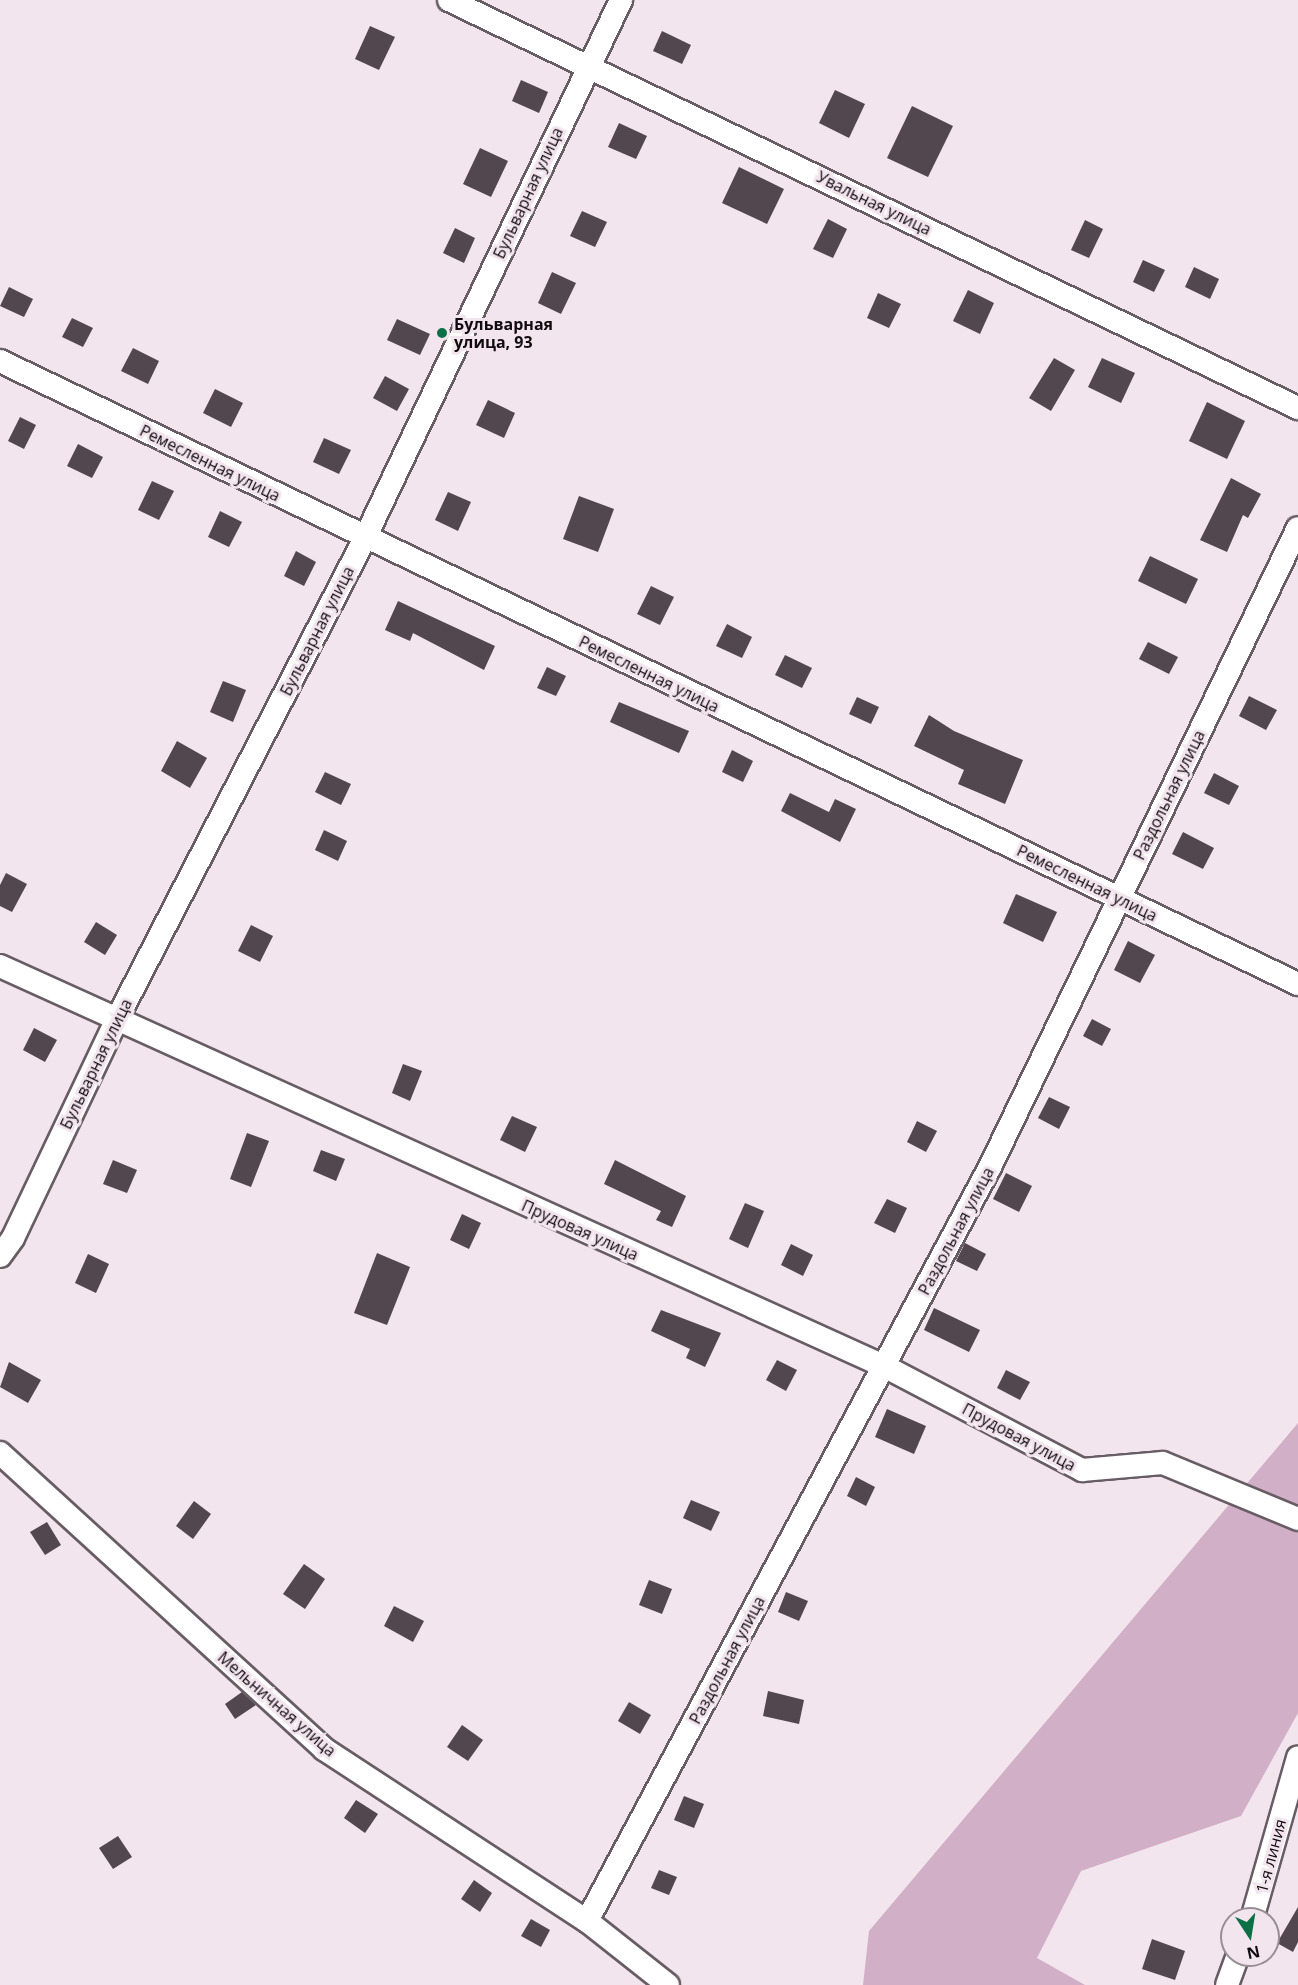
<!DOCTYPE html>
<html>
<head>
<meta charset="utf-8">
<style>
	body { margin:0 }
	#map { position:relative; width:1298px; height:1985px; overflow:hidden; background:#f3e5ee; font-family:"Open Sans",sans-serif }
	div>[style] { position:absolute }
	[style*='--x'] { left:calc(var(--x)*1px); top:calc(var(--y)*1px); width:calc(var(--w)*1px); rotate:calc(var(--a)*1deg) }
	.green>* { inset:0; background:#d1afc6 }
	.building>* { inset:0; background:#52474e }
	.roads { filter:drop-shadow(2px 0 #685d64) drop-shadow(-2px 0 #685d64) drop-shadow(0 2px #685d64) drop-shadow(0 -2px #685d64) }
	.minor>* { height:22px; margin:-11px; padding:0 11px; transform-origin:11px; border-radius:11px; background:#fff }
	.dots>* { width:16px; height:16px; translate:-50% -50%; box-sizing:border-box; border:3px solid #f3e5ee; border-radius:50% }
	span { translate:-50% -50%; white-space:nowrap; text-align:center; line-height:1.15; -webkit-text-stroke:6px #f3e5ee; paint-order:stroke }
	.street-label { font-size:16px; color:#100b0e }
	.poi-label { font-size:16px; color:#100b0e; font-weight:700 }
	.left { translate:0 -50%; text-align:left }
	.north { position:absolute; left:1220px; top:1907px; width:60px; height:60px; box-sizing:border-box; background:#f3e5ee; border:2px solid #988e94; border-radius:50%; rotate:168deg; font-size:16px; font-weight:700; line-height:24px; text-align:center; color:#100b0e }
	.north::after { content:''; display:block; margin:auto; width:21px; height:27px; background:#0c7047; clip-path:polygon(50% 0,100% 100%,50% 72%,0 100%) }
</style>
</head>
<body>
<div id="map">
	<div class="green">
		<div style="clip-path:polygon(1298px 1423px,1298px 1713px,1241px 1816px,1081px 1871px,1037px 1958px,1085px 1985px,863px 1985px,869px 1931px)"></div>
	</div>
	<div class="building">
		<div style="clip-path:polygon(370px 26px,395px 37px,379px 70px,355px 59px)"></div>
		<div style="clip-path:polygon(662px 31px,691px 45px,682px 64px,653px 51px)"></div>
		<div style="clip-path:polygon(521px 80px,548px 92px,539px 113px,512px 101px)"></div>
		<div style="clip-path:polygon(835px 90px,865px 104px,849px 138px,819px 123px)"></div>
		<div style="clip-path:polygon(912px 106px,953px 126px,928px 177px,887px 158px)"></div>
		<div style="clip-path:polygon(619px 123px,647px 136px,636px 159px,608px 147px)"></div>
		<div style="clip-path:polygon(480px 148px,508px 161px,491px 197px,463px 184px)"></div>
		<div style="clip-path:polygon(739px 167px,784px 189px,767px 224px,722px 203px)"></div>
		<div style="clip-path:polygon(582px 211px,607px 222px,595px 247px,570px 236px)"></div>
		<div style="clip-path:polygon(828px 219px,847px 229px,833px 258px,813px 249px)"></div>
		<div style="clip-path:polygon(1085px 220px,1103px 229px,1089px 258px,1071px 250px)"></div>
		<div style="clip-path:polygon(455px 228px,475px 238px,464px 263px,443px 253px)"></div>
		<div style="clip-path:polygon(1143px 260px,1165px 270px,1154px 292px,1133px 282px)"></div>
		<div style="clip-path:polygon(1194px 267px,1219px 279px,1210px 299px,1185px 287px)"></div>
		<div style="clip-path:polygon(552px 272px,576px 283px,561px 314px,538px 303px)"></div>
		<div style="clip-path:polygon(9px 287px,33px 299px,24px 317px,0 306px)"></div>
		<div style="clip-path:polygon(968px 290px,994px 303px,980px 334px,953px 321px)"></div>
		<div style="clip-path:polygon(878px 293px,901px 304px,889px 328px,867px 318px)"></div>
		<div style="clip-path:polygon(72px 318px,93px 328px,83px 347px,62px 337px)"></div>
		<div style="clip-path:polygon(397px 319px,430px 334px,420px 355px,387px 340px)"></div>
		<div style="clip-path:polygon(133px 348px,159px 361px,148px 384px,121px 371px)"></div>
		<div style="clip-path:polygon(1054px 358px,1075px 370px,1051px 411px,1029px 398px)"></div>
		<div style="clip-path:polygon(1102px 358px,1135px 373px,1121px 403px,1088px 387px)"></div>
		<div style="clip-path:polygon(385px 376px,409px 389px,397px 411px,373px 398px)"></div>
		<div style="clip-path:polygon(215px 389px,243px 403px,231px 427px,203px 413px)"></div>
		<div style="clip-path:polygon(488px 400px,515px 413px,504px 438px,476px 425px)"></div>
		<div style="clip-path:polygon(1207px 402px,1245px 421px,1227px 459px,1189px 441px)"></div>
		<div style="clip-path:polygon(20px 417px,36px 425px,24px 449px,8px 441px)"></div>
		<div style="clip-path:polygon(324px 438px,351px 450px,339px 474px,313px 462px)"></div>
		<div style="clip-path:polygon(78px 444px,103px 457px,92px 478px,67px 466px)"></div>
		<div style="clip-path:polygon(1231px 478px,1261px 494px,1248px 518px,1243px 515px,1227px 552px,1200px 540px)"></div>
		<div style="clip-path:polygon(152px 481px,174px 491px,159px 520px,138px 510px)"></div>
		<div style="clip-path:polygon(448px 492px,471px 502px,458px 531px,435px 520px)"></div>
		<div style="clip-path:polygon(579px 496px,614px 509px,598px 552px,563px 539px)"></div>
		<div style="clip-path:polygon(220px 511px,242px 522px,229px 547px,208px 537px)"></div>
		<div style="clip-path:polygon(296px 551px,316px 562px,304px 586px,284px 576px)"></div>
		<div style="clip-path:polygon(1150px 556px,1198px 579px,1186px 604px,1138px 581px)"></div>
		<div style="clip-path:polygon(651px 586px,674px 597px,660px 625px,637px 614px)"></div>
		<div style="clip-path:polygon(398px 601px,495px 646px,484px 670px,413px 633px,410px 641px,385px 630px)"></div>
		<div style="clip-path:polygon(727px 624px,752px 637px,742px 658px,716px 646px)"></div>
		<div style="clip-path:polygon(1148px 642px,1178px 657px,1169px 674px,1139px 659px)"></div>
		<div style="clip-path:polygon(785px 655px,812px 668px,802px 688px,775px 675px)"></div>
		<div style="clip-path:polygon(547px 667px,566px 676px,556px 696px,537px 688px)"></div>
		<div style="clip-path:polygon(223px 681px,246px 690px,233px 722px,210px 712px)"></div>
		<div style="clip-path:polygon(1249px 696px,1277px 710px,1266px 730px,1239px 716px)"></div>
		<div style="clip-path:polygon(857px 697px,879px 707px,871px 724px,849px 714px)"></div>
		<div style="clip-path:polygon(619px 702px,689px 731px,679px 753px,610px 722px)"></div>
		<div style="clip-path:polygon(929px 715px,954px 731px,1023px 760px,1005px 804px,958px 784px,964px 770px,914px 746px)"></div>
		<div style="clip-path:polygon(177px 741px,207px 758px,190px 788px,161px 771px)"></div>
		<div style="clip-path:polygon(732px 750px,753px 761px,743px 782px,722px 772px)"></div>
		<div style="clip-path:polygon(325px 772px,351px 784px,341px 805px,315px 792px)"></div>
		<div style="clip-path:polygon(1214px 773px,1239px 786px,1229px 805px,1204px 793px)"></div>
		<div style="clip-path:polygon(790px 793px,829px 812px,835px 799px,856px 809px,840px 842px,781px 811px)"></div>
		<div style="clip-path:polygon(324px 830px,347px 841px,338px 861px,315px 850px)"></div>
		<div style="clip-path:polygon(1183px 832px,1214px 848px,1203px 869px,1172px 854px)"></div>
		<div style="clip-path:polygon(6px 873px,27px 884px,12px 912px,0 906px,0 885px)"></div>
		<div style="clip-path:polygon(1016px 894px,1057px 912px,1043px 942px,1003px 923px)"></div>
		<div style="clip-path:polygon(96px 922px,117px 935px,105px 955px,84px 942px)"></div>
		<div style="clip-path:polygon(251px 925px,273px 936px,260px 962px,238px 951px)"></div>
		<div style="clip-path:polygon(1128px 941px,1155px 955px,1140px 983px,1114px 970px)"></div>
		<div style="clip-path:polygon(1092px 1019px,1111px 1029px,1102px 1046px,1083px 1036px)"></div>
		<div style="clip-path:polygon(34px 1028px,57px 1040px,45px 1062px,23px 1050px)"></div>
		<div style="clip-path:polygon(403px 1064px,422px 1071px,410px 1101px,392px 1093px)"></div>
		<div style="clip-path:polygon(1049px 1097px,1070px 1107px,1059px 1129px,1038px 1118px)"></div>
		<div style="clip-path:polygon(512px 1116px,537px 1127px,525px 1152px,500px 1140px)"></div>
		<div style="clip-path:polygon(917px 1121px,937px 1131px,926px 1152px,907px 1142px)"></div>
		<div style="clip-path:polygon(247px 1133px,269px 1141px,251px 1187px,230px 1179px)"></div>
		<div style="clip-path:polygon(321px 1150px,345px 1159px,336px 1181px,313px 1171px)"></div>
		<div style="clip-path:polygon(113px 1160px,137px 1170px,127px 1193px,103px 1184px)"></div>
		<div style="clip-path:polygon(615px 1160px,686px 1196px,672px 1227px,656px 1220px,661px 1211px,604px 1184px)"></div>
		<div style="clip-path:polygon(1006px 1173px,1032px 1186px,1019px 1212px,993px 1199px)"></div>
		<div style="clip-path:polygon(887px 1199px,907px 1208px,895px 1233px,874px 1223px)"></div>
		<div style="clip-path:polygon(745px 1203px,764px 1211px,748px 1248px,729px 1239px)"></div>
		<div style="clip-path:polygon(462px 1214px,481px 1223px,469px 1249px,450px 1240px)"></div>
		<div style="clip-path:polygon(965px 1243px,986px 1254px,977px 1271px,956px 1261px)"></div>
		<div style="clip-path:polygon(791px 1244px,813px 1255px,803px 1276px,781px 1265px)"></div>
		<div style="clip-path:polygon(377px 1253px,410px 1267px,387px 1325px,354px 1313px)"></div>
		<div style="clip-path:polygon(88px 1254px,109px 1264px,96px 1293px,75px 1283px)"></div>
		<div style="clip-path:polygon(934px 1308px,980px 1330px,969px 1352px,924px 1330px)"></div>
		<div style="clip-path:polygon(661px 1310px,721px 1333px,705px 1367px,686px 1358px,690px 1349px,651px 1331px)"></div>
		<div style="clip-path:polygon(777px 1360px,797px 1370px,786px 1391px,766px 1380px)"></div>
		<div style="clip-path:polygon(9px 1362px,41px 1380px,28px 1403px,0 1387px)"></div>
		<div style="clip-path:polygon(1006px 1370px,1030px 1382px,1020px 1400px,997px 1388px)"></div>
		<div style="clip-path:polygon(887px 1409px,926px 1426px,914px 1454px,875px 1437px)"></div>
		<div style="clip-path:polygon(856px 1477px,875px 1487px,866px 1506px,847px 1496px)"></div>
		<div style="clip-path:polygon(691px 1500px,720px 1512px,711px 1531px,683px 1518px)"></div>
		<div style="clip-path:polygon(194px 1501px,211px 1514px,193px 1539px,176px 1526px)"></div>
		<div style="clip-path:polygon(47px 1522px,61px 1545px,45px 1555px,30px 1532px)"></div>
		<div style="clip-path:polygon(304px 1564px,325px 1579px,305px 1609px,283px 1594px)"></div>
		<div style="clip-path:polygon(649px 1580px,672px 1589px,662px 1614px,639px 1605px)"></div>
		<div style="clip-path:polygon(786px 1592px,808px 1601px,799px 1621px,778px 1612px)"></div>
		<div style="clip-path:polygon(394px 1606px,424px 1621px,413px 1642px,384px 1626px)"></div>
		<div style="clip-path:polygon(768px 1691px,804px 1700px,799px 1724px,763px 1716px)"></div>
		<div style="clip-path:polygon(242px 1692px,256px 1705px,235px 1719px,225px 1704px)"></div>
		<div style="clip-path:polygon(629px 1702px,651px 1715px,640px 1734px,618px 1721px)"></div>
		<div style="clip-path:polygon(462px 1725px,483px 1740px,468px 1761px,447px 1747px)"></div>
		<div style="clip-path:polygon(684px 1796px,704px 1804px,694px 1828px,674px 1820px)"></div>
		<div style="clip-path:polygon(356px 1800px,378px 1814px,365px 1833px,344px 1818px)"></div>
		<div style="clip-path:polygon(118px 1836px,132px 1857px,113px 1869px,99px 1848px)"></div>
		<div style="clip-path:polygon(659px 1870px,677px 1877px,669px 1895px,651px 1888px)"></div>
		<div style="clip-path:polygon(474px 1880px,492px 1893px,480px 1912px,461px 1899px)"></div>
		<div style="clip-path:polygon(1298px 1907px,1298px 1942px,1293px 1952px,1277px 1943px)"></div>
		<div style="clip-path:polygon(531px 1919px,550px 1930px,541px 1947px,521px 1936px)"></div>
		<div style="clip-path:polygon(1152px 1939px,1185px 1951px,1175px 1980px,1142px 1969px)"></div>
	</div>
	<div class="roads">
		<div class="minor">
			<div style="--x:449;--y:0;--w:942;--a:25.67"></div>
			<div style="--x:0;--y:361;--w:1440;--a:25.64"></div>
			<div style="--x:0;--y:966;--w:970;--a:24.35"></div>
			<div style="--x:884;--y:1366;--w:224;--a:27.7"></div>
			<div style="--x:1082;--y:1470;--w:81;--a:-4.9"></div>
			<div style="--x:1163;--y:1463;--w:146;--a:22.5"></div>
			<div style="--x:0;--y:1256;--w:22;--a:-54"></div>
			<div style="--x:13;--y:1238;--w:240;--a:-64.6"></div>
			<div style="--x:116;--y:1021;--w:543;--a:-62.73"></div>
			<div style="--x:365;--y:538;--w:596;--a:-64.55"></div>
			<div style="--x:0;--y:1453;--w:439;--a:42.4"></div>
			<div style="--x:324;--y:1749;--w:314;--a:33.2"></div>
			<div style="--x:587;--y:1921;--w:103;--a:38.3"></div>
			<div style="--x:1252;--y:1919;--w:168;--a:-74.1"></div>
			<div style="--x:587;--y:1921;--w:855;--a:-61.88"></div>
			<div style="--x:990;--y:1167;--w:709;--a:-64.27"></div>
			<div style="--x:1227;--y:1985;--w:32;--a:-70"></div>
		</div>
	</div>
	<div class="dots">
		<div style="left:442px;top:333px;background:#0c7047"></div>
	</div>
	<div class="street-label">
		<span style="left:528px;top:193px;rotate:-65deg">Бульварная улица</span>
		<span style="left:874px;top:203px;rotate:26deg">Увальная улица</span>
		<span style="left:210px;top:463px;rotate:26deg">Ремесленная улица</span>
		<span style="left:317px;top:631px;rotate:-63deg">Бульварная улица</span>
		<span style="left:649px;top:674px;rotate:26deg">Ремесленная улица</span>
		<span style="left:1169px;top:795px;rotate:-64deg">Раздольная улица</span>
		<span style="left:1087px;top:883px;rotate:26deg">Ремесленная улица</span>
		<span style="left:96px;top:1064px;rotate:-64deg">Бульварная улица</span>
		<span style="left:580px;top:1230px;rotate:24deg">Прудовая улица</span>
		<span style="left:956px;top:1231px;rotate:-62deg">Раздольная улица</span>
		<span style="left:1019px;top:1437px;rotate:28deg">Прудовая улица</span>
		<span style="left:727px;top:1660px;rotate:-62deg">Раздольная улица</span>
		<span style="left:277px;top:1704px;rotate:41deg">Мельничная улица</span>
		<span style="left:1271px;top:1856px;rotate:-75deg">1-я линия</span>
	</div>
	<div class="poi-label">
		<span class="left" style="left:454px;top:333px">Бульварная<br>улица, 93</span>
	</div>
	<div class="north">N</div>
</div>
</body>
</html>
